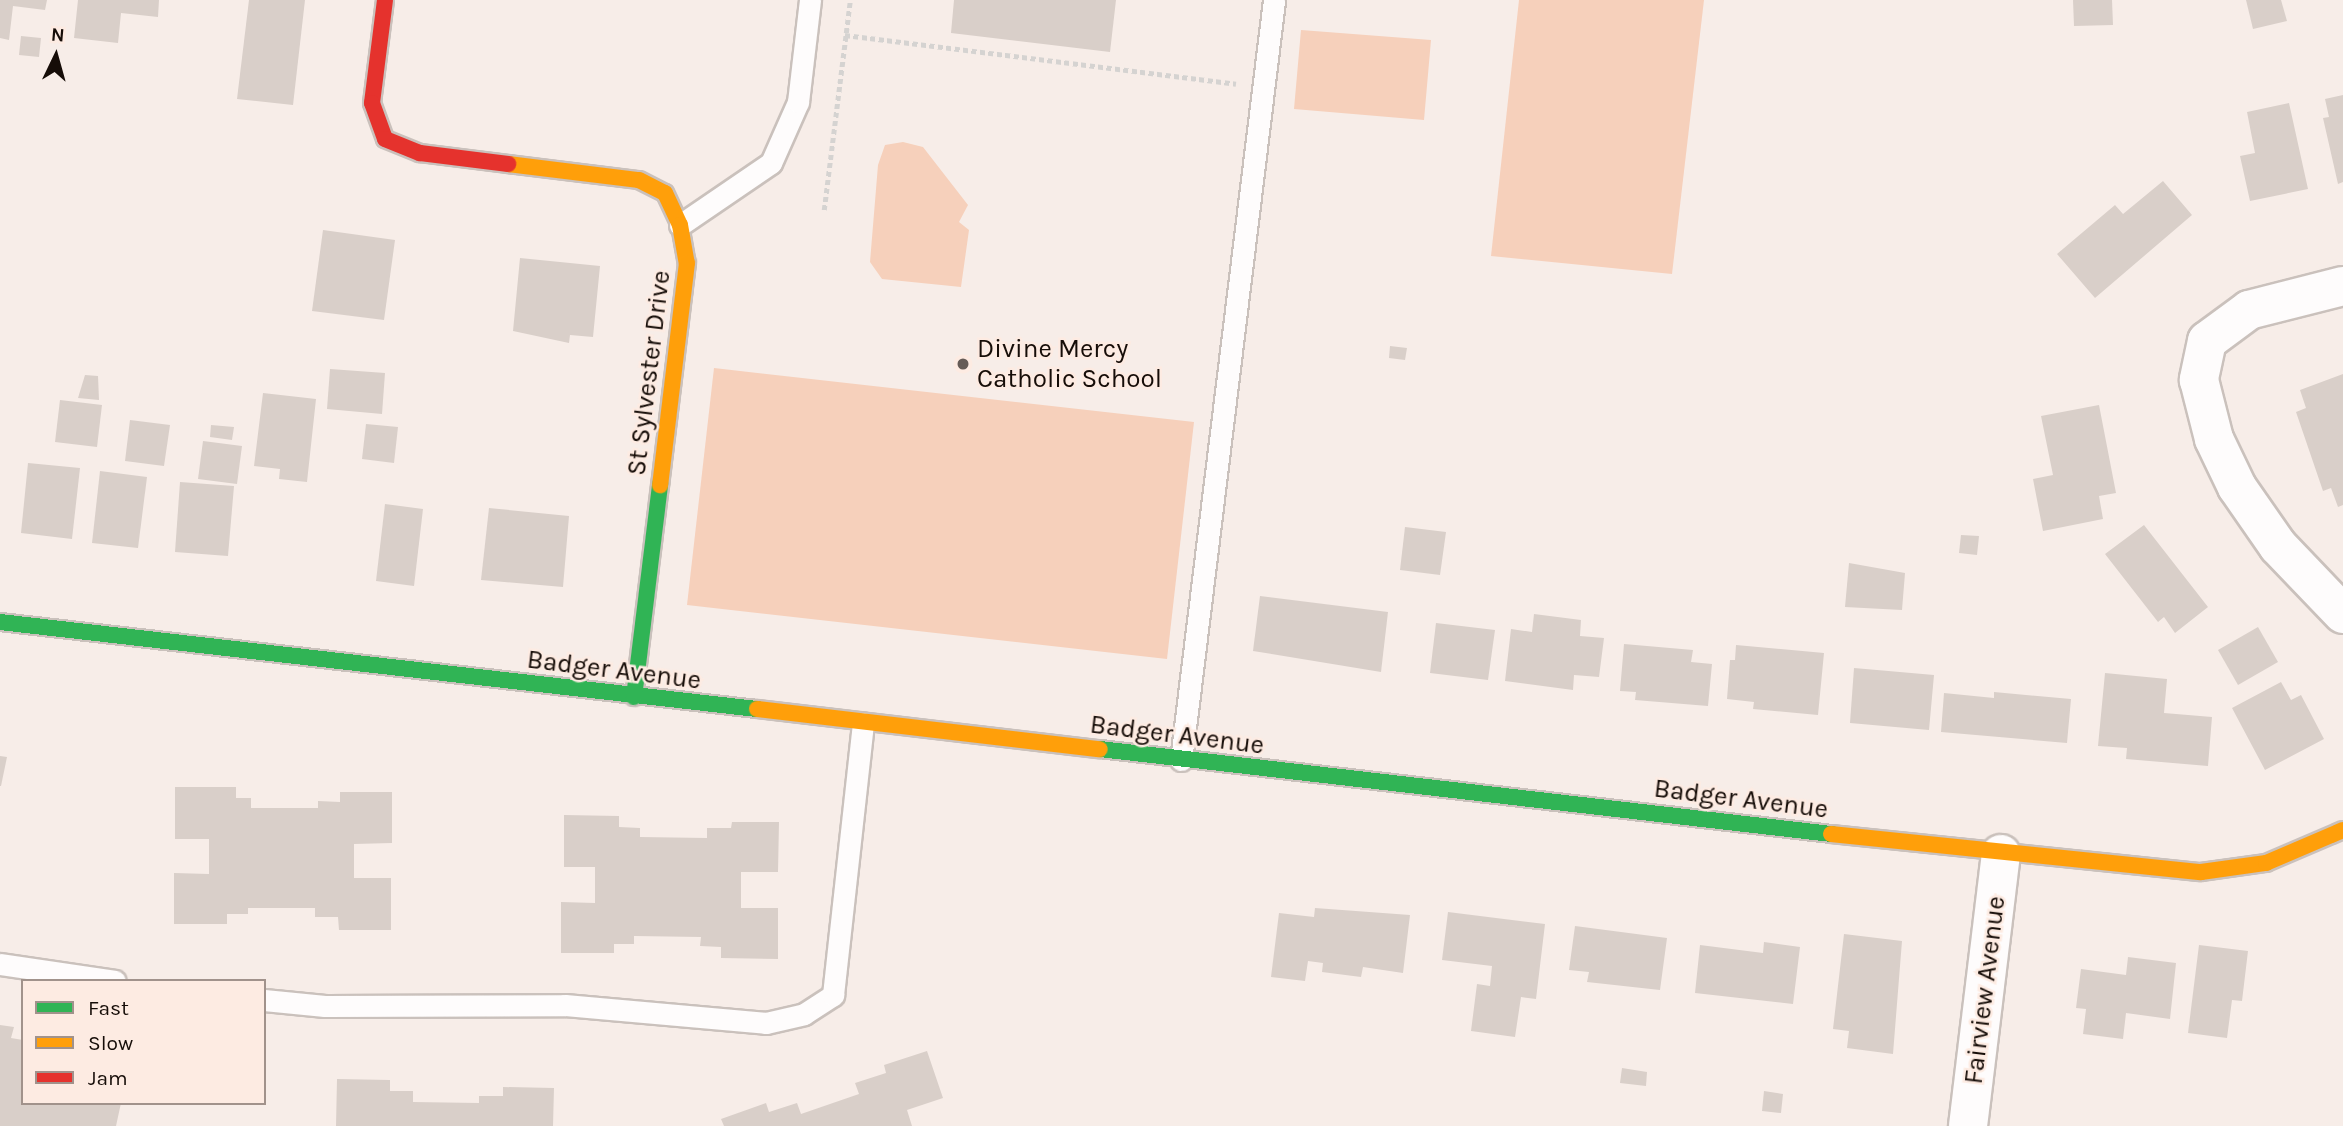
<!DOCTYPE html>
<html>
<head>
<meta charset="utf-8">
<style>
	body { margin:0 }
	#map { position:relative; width:2343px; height:1126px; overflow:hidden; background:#f7ede8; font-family:Karla,sans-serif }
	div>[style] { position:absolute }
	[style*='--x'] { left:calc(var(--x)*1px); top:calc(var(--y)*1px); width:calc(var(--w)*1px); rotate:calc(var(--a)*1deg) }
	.green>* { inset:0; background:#f6d0bb }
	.building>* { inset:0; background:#d9cfc9 }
	.path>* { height:4.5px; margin-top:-2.25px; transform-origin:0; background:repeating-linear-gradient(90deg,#d5d3d1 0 5px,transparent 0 8.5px) }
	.roads { filter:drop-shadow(2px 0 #cac1bc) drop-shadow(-2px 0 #cac1bc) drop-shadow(0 2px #cac1bc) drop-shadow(0 -2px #cac1bc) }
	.lane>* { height:21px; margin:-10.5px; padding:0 10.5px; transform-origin:10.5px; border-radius:10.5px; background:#fefcfc }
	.street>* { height:38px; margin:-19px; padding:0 19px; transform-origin:19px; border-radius:19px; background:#fefcfc }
	.fast>* { height:16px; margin:-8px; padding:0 8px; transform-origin:8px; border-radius:8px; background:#30b455 }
	.slow>* { height:16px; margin:-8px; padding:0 8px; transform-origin:8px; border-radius:8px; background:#ff9f0a }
	.jam>* { height:16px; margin:-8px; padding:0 8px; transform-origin:8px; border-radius:8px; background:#e5322d }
	.dots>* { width:19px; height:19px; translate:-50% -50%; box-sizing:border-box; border:4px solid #fdebe2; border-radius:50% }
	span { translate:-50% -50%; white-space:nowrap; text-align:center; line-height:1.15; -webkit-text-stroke:5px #fdebe2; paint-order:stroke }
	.poi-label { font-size:26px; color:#160d08 }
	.left { translate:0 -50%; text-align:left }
	.street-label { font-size:26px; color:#160d08 }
	.legend { position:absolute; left:21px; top:979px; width:245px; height:126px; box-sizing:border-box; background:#fdebe2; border:2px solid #a1928b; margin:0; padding:9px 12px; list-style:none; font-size:21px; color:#160d08 }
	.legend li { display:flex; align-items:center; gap:14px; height:35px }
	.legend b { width:35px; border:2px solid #a1928b }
	.north { position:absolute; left:21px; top:21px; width:70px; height:70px; -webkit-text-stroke:5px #fdebe2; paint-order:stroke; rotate:5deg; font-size:19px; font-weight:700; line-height:28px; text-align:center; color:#160d08 }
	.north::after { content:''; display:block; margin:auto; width:24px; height:32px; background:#160d08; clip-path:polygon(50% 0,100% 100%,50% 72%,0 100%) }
</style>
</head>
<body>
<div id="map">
	<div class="green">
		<div style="clip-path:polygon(1519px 0,1704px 0,1672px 274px,1491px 256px)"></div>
		<div style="clip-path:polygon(1301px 30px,1431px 40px,1424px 120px,1294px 109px)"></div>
		<div style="clip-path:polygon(903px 142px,923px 147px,968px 205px,959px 222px,969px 230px,961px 287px,882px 279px,870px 262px,878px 165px,885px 145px)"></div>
		<div style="clip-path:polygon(714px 368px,1194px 422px,1167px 659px,687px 605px)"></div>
	</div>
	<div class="building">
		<div style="clip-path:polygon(0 0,47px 0,45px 10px,13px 6px,9px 40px,0 38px)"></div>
		<div style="clip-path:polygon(78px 0,159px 0,158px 17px,121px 13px,118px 43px,74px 38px)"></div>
		<div style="clip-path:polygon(249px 0,305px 0,293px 105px,237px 99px)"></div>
		<div style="clip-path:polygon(954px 0,1116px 0,1110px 52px,951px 33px)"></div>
		<div style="clip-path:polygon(2073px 0,2112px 0,2113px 25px,2074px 26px)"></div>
		<div style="clip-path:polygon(2246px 0,2281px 0,2287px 21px,2253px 29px)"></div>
		<div style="clip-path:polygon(21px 36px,41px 38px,39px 57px,19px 55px)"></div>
		<div style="clip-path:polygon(2343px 95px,2343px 182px,2338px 184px,2323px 118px,2329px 117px,2325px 99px)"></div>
		<div style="clip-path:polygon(2289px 103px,2308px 189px,2250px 201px,2240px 156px,2255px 153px,2247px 112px)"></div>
		<div style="clip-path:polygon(2163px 181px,2192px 215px,2095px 298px,2057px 254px,2115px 205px,2123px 214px)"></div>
		<div style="clip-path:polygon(323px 230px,395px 240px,384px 320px,312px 311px)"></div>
		<div style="clip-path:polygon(520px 258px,600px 266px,593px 337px,570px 335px,569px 343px,513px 331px)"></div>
		<div style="clip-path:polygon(1390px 346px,1407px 348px,1405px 360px,1389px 358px)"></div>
		<div style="clip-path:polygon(330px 369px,385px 373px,382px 414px,327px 409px)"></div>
		<div style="clip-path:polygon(2343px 374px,2343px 505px,2338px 507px,2331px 488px,2323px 491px,2296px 412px,2306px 408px,2300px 390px)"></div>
		<div style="clip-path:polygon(85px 375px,98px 376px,99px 400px,78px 398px)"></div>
		<div style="clip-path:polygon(263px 393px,316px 399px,307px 482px,279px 479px,280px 469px,254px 466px)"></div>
		<div style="clip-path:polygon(60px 400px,102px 405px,97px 447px,55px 442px)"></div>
		<div style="clip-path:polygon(2099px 405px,2116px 493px,2099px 496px,2103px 519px,2043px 531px,2033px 479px,2053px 475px,2041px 416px)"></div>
		<div style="clip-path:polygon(130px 420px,170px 425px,164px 466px,125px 461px)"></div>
		<div style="clip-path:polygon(366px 424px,398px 427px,394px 463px,362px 459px)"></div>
		<div style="clip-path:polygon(211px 425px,234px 427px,232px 440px,210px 437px)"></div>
		<div style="clip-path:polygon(203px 441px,242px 446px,237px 484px,198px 479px)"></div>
		<div style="clip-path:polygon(28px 463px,80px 468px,72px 539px,21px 533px)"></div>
		<div style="clip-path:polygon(100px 471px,147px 477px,138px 548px,92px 543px)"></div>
		<div style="clip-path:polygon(180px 482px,234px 486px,228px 556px,175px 552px)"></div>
		<div style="clip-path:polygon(385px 504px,423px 509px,414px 586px,376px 581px)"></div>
		<div style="clip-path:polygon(489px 508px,569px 516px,563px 587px,481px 580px)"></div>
		<div style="clip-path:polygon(2144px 525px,2208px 607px,2175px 633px,2164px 617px,2158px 622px,2105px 554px)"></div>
		<div style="clip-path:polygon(1405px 527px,1446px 532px,1440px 575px,1400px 570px)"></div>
		<div style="clip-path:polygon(1961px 535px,1979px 536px,1977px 555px,1959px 553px)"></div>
		<div style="clip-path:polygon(1849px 563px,1905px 573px,1902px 610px,1845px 607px)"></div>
		<div style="clip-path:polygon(1260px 596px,1388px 612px,1381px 672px,1253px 651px)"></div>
		<div style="clip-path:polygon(1534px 614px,1581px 620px,1580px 636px,1604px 638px,1599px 677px,1574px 675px,1573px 690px,1505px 681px,1511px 629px,1532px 632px)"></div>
		<div style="clip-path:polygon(1436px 623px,1495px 630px,1488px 680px,1430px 673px)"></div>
		<div style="clip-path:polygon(2258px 627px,2278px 662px,2238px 685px,2218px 650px)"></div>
		<div style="clip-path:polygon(1624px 644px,1693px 650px,1691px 662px,1712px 664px,1708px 706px,1635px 700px,1636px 692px,1620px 691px)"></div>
		<div style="clip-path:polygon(1736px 645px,1824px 653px,1818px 715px,1753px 709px,1754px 702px,1727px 699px,1730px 660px,1735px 660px)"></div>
		<div style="clip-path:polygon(1854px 668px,1934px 675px,1929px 730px,1850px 723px)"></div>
		<div style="clip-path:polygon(2105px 673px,2167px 679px,2164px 713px,2212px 717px,2208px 766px,2126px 759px,2127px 748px,2098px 746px)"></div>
		<div style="clip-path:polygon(2281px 682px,2291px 700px,2301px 695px,2324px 739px,2265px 770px,2232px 708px)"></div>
		<div style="clip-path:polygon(1994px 692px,2071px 699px,2067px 743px,1941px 732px,1944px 693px,1994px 698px)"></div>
		<div style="clip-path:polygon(0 756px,7px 757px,1px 786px,0 786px)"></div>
		<div style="clip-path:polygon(175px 787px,236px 787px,236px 798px,251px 798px,251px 808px,318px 808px,318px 801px,340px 802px,340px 792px,392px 792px,392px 843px,354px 844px,354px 878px,391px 878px,391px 930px,339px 930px,338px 917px,315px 917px,315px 908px,248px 908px,248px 914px,227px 914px,227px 924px,174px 924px,174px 873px,209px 874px,209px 839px,175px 839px)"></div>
		<div style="clip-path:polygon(564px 815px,619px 816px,619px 827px,640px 828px,640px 837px,707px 838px,707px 828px,731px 828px,732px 822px,779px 822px,778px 872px,741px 872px,741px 908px,778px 908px,778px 959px,721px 958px,721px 947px,700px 946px,701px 937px,634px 936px,634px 944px,614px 944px,614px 953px,561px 953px,561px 902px,595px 903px,595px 867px,564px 867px)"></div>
		<div style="clip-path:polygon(1315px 908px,1410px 915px,1403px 973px,1363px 967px,1361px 977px,1322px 972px,1323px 963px,1308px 961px,1305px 981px,1271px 977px,1279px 913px,1314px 917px)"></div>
		<div style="clip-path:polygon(1448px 912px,1545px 924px,1536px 999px,1521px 997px,1515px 1037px,1471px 1031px,1477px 984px,1490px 986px,1492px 966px,1442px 960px)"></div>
		<div style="clip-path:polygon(1575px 926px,1667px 938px,1660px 990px,1587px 982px,1589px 972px,1569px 970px)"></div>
		<div style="clip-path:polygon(1844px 934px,1902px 941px,1893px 1054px,1847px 1048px,1849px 1031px,1833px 1029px)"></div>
		<div style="clip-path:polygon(1764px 942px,1800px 947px,1793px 1004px,1695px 993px,1700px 945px,1763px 953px)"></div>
		<div style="clip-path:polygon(2199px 945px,2248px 951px,2242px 1001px,2232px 1000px,2227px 1038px,2188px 1033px)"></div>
		<div style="clip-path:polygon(2128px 957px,2176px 963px,2170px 1019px,2126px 1013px,2123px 1039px,2083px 1034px,2086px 1009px,2076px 1008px,2081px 969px,2126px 975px)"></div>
		<div style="clip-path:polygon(0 1025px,14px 1027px,11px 1038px,23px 1040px,23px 1103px,121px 1103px,116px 1126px,0 1126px)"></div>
		<div style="clip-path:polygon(927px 1051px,943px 1098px,907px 1110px,912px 1126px,724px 1126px,721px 1119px,766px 1103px,769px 1112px,797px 1103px,801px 1114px,859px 1094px,855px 1083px,886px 1073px,884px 1065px)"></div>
		<div style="clip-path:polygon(1622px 1068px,1647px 1072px,1646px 1086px,1620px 1083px)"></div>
		<div style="clip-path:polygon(337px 1079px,390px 1080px,390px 1091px,413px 1091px,413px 1102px,479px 1103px,479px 1096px,503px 1096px,503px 1087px,554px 1088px,553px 1126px,336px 1126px)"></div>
		<div style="clip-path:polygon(1764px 1091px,1783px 1094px,1781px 1113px,1762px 1111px)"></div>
	</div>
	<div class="path">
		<div style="--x:845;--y:35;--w:394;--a:7.1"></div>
		<div style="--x:824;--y:210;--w:212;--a:-82.9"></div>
	</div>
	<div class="roads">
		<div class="lane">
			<div style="--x:680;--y:225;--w:110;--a:-34.3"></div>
			<div style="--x:771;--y:163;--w:67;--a:-66.1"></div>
			<div style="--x:798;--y:102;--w:103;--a:-83.3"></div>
			<div style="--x:1181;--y:760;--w:766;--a:-83.02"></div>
			<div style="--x:0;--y:964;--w:116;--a:8.4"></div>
			<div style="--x:264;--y:1000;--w:61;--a:5.6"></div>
			<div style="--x:325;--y:1006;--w:240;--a:-0.2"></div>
			<div style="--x:565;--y:1005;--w:202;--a:5.1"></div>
			<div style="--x:766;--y:1023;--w:39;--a:-13"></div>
			<div style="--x:804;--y:1014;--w:35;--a:-33"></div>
			<div style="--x:833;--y:995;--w:273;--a:-83.7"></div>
		</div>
		<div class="street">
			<div style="--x:2343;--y:286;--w:97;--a:165.7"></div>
			<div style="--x:2249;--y:310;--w:52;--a:143.6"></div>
			<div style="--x:2207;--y:341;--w:40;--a:102"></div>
			<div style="--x:2199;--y:380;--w:61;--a:75.7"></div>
			<div style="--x:2214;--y:439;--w:53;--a:64.4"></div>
			<div style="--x:2237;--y:487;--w:72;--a:55.2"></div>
			<div style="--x:2278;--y:546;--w:94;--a:46.3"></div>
			<div style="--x:1968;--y:1126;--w:274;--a:-83.1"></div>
		</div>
		<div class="fast">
			<div style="--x:0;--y:622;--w:762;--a:6.56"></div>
			<div style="--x:634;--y:697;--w:214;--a:-83"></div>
			<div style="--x:1100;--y:749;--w:736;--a:6.63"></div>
		</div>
		<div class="slow">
			<div style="--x:508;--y:164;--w:132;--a:7"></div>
			<div style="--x:639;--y:180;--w:29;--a:27"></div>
			<div style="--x:665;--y:193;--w:35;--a:65"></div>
			<div style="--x:680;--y:225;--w:39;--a:80"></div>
			<div style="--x:687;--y:263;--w:224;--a:96.9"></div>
			<div style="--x:757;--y:709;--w:345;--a:6.7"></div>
			<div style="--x:1831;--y:834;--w:372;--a:5.9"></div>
			<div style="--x:2201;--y:872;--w:66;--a:-7.9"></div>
			<div style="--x:2266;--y:863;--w:84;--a:-23.2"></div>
		</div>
		<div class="jam">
			<div style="--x:385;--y:0;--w:104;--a:97.2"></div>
			<div style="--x:372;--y:103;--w:38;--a:70"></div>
			<div style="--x:385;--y:139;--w:38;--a:22"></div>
			<div style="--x:420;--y:153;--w:89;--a:7.1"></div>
		</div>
	</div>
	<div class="dots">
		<div style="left:963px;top:364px;background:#655b56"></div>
	</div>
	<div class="poi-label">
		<span class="left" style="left:977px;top:364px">Divine Mercy<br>Catholic School</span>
	</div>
	<div class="street-label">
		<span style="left:649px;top:373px;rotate:-83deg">St Sylvester Drive</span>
		<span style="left:614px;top:670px;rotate:7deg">Badger Avenue</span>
		<span style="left:1177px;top:735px;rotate:7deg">Badger Avenue</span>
		<span style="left:1741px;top:799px;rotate:7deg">Badger Avenue</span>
		<span style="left:1985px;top:990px;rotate:-83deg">Fairview Avenue</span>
	</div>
	<ul class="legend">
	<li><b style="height:9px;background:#30b455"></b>Fast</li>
	<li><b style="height:9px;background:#ff9f0a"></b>Slow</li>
	<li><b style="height:9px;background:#e5322d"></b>Jam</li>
	</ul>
	<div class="north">N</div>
</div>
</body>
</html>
